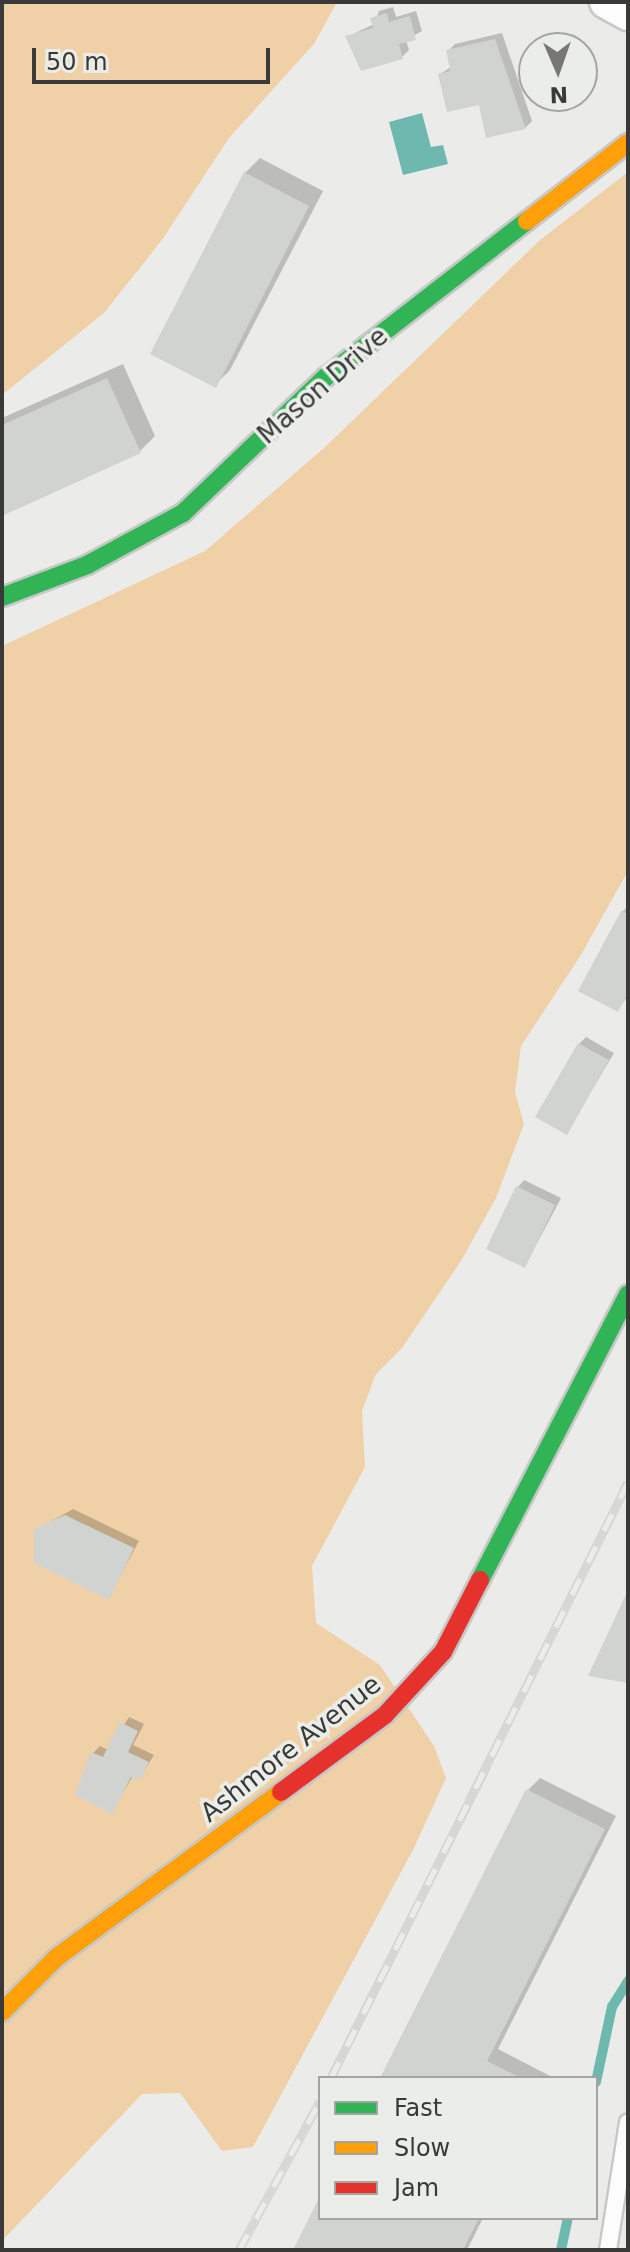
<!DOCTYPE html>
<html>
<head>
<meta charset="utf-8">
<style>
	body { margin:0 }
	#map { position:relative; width:630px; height:2252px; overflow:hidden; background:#ebecea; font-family:"DejaVu Sans",sans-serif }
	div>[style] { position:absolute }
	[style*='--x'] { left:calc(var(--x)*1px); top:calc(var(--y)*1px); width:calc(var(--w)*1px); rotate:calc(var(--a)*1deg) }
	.green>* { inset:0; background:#f0d1a7 }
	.water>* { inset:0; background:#6eb8b0 }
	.shadow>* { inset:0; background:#0003 }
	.stream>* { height:10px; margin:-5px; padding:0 5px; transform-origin:5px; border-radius:5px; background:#6eb8b0 }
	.building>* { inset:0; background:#d1d3d1 }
	.roads { filter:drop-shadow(2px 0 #c7c8c6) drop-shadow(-2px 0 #c7c8c6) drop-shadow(0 2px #c7c8c6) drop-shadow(0 -2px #c7c8c6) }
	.lane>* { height:16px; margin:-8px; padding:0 8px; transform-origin:8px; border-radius:8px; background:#fcfcfc }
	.street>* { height:32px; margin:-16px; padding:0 16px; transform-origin:16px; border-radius:16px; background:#fcfcfc }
	.fast>* { height:18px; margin:-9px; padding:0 9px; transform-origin:9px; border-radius:9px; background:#30b455 }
	.slow>* { height:18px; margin:-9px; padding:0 9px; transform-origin:9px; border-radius:9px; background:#ff9f0a }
	.jam>* { height:18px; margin:-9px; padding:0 9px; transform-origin:9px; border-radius:9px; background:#e5322d }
	.rail>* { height:9px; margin-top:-4.5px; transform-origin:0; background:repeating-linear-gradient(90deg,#ebede9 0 18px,#d7d7d6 0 36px); box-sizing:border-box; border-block:2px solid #d7d7d6 }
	span { translate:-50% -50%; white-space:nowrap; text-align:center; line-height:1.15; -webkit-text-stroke:7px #ebede9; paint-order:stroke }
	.street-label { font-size:26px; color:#393938 }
	.frame { position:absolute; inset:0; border:4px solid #393938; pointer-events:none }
	.legend { position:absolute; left:318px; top:2076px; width:280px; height:144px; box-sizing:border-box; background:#ebede9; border:2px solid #a4a5a2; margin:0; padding:10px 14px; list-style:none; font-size:24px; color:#393938 }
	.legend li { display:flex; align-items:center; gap:16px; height:40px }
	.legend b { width:40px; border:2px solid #a4a5a2 }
	.north { position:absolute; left:518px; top:32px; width:80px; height:80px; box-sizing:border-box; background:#ebede9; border:2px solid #a4a5a2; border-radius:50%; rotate:178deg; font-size:22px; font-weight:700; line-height:32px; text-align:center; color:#393938 }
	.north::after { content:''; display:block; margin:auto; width:28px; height:36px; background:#777876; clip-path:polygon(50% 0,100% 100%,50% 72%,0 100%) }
	.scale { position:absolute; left:32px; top:48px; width:238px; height:36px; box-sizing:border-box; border:4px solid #393938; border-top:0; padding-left:10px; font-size:24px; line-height:28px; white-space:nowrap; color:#393938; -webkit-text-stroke:6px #ebede9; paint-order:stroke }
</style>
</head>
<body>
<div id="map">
	<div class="green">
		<div style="clip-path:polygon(337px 2px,314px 44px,229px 138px,162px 240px,104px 313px,2px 395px,2px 4px)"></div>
		<div style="clip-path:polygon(628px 172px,628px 871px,581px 955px,521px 1046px,515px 1092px,524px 1124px,496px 1198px,461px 1261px,402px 1348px,376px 1374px,362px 1411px,365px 1467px,312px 1566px,316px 1623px,380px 1665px,434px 1746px,446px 1778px,414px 1848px,253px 2147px,222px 2151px,180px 2093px,142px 2094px,2px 2241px,2px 646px,205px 551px,324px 448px,540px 240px)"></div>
	</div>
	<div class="water">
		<div style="clip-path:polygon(422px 113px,431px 147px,443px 145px,448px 164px,403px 175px,389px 122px)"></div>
	</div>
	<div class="shadow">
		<div style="clip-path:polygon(393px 7px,396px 17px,416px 11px,422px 31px,406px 40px,409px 50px,402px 57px,347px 37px,374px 24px,379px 11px)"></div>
		<div style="clip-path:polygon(502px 33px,532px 121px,525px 128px,440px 74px,451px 67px,448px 51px,455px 44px)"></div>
		<div style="clip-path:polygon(260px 158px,323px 191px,230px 370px,215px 385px,245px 173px)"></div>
		<div style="clip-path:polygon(123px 364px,155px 436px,140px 451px,2px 513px,2px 418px)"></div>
		<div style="clip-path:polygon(628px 906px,628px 996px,617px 1010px,622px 912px)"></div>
		<div style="clip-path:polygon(586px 1037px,614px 1053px,567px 1132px,579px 1044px)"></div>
		<div style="clip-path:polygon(524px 1180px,561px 1198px,525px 1266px,518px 1187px)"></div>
		<div style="clip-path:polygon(73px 1509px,139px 1541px,109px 1597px,36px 1530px)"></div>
		<div style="clip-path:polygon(129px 1717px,144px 1724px,133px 1745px,154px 1755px,139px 1779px,133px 1776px,112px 1811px,93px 1753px,100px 1746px,108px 1750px)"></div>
		<div style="clip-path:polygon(540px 1778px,616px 1816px,498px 2049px,554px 2078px,382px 2078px,528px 1790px)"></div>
		<div style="clip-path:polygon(320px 2201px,320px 2218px,483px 2218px,467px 2250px,295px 2250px)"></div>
	</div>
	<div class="stream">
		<div style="--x:596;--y:2082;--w:77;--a:-78"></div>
		<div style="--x:612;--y:2007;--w:31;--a:-58"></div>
		<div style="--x:561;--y:2250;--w:33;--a:-78"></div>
	</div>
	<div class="building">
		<div style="clip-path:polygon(387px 13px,389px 22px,410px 16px,416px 40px,399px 44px,403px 59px,361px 71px,345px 36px,373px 28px,370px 18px)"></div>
		<div style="clip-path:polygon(495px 39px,526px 129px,486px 138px,479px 105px,447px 112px,438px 74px,450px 71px,446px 50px)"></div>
		<div style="clip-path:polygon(244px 172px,309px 206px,216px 388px,150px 354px)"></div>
		<div style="clip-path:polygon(107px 378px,141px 453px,2px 516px,2px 425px)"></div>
		<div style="clip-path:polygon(621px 911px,628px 914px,628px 993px,618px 1012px,578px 991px)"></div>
		<div style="clip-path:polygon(578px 1043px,609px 1060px,567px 1135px,535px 1117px)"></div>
		<div style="clip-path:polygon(516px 1186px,555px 1205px,525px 1268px,486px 1249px)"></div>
		<div style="clip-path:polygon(65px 1515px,134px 1548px,109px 1600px,34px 1563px,34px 1529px)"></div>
		<div style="clip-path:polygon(628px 1590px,628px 1683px,588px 1676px)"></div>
		<div style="clip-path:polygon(120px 1722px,138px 1731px,128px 1752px,149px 1762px,139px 1781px,131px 1777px,112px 1814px,75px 1795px,91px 1752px,103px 1757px)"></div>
		<div style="clip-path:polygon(526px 1789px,605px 1829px,487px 2061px,521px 2078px,380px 2078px)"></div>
		<div style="clip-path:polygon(320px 2196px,320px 2218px,479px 2218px,463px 2250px,293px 2250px)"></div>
	</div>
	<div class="roads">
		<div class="lane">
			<div style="--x:608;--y:2250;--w:129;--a:-81.1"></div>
		</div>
		<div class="street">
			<div style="--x:606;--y:2;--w:25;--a:29"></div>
		</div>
		<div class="fast">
			<div style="--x:2;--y:597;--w:91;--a:-20.6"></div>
			<div style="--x:87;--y:565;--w:109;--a:-28.4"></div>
			<div style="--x:183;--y:513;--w:199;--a:-43.6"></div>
			<div style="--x:327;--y:376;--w:253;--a:-37.8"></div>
			<div style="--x:480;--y:1580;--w:322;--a:-62.6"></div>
		</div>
		<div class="slow">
			<div style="--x:527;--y:221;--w:128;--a:-37.7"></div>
			<div style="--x:2;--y:2012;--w:76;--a:-45"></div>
			<div style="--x:56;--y:1958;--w:280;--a:-36.4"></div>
		</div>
		<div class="jam">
			<div style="--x:281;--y:1792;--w:129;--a:-36.5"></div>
			<div style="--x:385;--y:1715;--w:86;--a:-47.4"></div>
			<div style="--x:443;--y:1652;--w:81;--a:-62.8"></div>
		</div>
	</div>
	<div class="rail">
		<div style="--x:331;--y:2078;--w:666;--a:-63.51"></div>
		<div style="--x:239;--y:2250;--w:170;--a:-61.5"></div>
	</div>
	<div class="street-label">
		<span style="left:323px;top:386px;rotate:-41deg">Mason Drive</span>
		<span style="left:291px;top:1749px;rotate:-38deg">Ashmore Avenue</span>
	</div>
	<div class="frame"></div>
	<ul class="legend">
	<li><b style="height:10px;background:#30b455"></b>Fast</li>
	<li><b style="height:10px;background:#ff9f0a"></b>Slow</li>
	<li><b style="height:10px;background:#e5322d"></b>Jam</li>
	</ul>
	<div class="north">N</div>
	<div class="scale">50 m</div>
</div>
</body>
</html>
